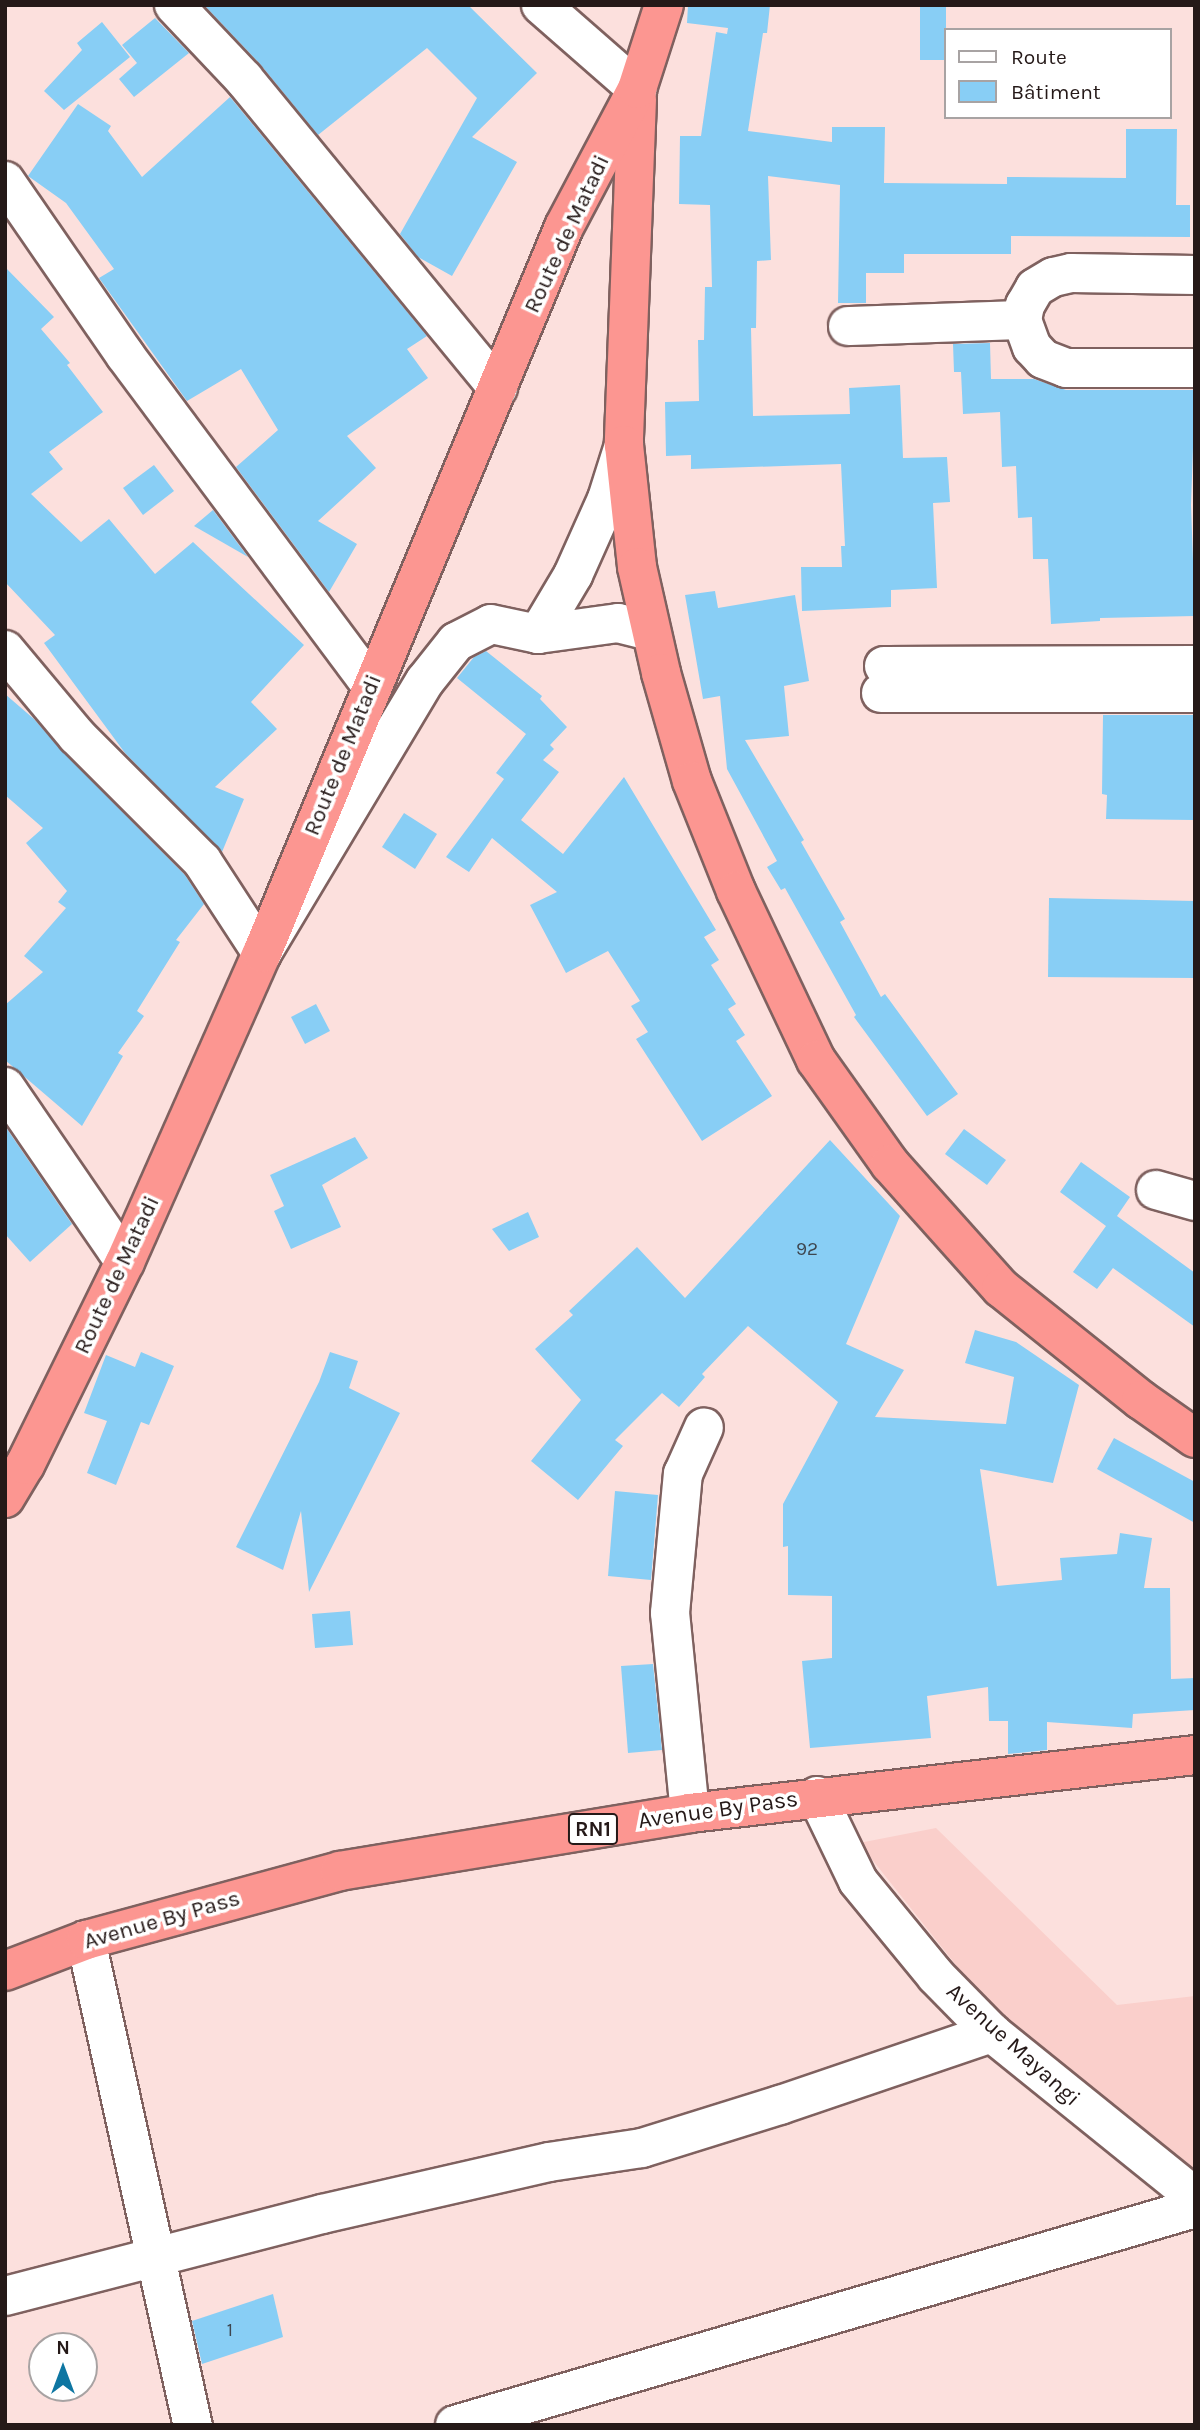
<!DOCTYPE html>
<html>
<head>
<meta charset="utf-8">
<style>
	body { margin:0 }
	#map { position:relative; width:1200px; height:2430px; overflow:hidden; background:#fce0dd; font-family:Karla,sans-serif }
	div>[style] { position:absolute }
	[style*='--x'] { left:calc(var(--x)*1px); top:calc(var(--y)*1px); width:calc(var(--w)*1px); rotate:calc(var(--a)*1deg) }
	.built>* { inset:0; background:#facfcb }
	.building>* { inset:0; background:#88cef5 }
	.roads { filter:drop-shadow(2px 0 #7f615f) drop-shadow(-2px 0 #7f615f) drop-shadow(0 2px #7f615f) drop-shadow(0 -2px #7f615f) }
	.minor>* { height:38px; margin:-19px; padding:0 19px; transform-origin:19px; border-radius:19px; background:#fff }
	.highway>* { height:38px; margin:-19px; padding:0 19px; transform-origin:19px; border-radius:19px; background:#fc9691 }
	span { translate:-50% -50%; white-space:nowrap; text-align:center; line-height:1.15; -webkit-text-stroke:7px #fff; paint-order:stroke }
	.number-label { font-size:19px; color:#3e464f }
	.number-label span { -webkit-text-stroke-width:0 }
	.shield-label span { padding:2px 5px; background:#fff; border:2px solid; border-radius:5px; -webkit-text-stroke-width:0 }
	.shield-label { font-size:21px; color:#251918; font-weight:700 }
	.street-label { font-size:23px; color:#251918 }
	.frame { position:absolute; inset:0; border:7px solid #251918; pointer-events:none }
	.legend { position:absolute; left:944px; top:28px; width:228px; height:91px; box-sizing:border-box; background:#fff; border:2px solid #a8a3a3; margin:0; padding:9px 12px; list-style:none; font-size:21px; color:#251918 }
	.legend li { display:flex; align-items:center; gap:14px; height:35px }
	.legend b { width:35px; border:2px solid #a8a3a3 }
	.north { position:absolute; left:28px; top:2332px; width:70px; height:70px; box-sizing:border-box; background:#fff; border:2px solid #a8a3a3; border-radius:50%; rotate:0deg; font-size:19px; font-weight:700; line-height:28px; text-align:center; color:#251918 }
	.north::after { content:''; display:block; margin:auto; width:24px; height:32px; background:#0e76a2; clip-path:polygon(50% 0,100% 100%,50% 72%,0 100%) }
</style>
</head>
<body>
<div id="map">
	<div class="built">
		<div style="clip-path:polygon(936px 1828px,1117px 2005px,1195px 1996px,1195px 2181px,1002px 2023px,859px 1843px)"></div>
	</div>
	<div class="building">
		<div style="clip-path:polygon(204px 5px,468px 5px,537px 73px,472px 137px,517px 162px,452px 276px,418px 257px,400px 234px,477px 98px,427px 48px,318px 135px,260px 64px)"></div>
		<div style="clip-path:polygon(688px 5px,770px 5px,767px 33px,763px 33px,748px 131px,832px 142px,832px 127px,885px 127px,884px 183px,1007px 184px,1007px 177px,1126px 178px,1126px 129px,1177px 129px,1176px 205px,1190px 205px,1190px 237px,1011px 236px,1011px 254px,904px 254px,904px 273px,866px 273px,866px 303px,838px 303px,840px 185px,768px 176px,771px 260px,757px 261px,756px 328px,751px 328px,753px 416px,850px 414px,849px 388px,900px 385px,903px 458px,947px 457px,950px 502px,933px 503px,937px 588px,891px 590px,891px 607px,802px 611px,801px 567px,842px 567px,841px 546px,845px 546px,841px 464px,691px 469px,691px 455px,666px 456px,665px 402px,699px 401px,698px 340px,704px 340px,705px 287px,712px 287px,710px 205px,679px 204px,680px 136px,701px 136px,716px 32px,727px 34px,728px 28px,687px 23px)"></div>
		<div style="clip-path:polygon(920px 6px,946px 6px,946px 60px,920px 60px)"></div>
		<div style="clip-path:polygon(155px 18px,189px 53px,134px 97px,119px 79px,137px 63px,122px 45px)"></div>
		<div style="clip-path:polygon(102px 22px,130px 57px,64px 110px,44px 91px,82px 50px,77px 43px)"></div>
		<div style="clip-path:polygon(230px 97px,427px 336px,407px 349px,428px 378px,347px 436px,376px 468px,318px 521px,357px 544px,329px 592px,236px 467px,278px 430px,241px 369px,187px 401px,99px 278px,114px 269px,66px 203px,28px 176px,78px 104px,111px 126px,108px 131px,142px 177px)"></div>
		<div style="clip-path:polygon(5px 267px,54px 317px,41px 329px,70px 363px,67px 365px,103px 412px,49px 452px,63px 469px,31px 494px,81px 542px,109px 519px,155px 574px,193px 542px,304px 645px,251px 702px,277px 729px,215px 787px,244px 799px,222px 852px,125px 753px,44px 643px,55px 635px,5px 582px)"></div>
		<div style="clip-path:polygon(990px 343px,991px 379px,1034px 379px,1066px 390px,1195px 390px,1191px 505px,1195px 616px,1100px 618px,1100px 621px,1051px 624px,1048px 559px,1033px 559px,1032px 517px,1018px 518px,1016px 466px,1002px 467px,1000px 412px,963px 414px,961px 372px,954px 372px,953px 344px)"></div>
		<div style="clip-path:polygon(154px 465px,174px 491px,143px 515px,123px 488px)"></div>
		<div style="clip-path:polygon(213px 510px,248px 557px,194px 526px)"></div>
		<div style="clip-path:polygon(715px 591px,718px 608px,795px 595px,809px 681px,784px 686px,789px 736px,745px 740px,804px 840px,801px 842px,845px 919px,840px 922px,881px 997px,885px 994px,958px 1094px,927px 1116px,854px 1017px,856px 1015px,785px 888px,781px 890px,767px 867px,777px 861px,727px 769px,720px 696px,703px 699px,685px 595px)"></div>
		<div style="clip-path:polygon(486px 651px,542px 696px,540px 699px,567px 727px,550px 745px,554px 749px,543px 760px,559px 772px,521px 820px,563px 854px,624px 777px,716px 930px,704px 937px,719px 960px,711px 965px,736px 1004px,728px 1009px,745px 1035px,736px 1041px,772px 1096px,702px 1141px,636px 1039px,648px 1032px,631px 1006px,640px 1001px,608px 951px,566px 973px,530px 905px,557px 892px,492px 838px,469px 872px,446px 857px,504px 779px,496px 773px,526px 734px,457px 678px,474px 657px)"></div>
		<div style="clip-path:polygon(5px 694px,34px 719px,62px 751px,185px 875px,204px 904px,176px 940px,180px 942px,137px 1011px,144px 1016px,118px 1053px,123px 1056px,82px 1126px,5px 1060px,5px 1005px,43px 972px,24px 956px,66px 908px,58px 902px,67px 891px,26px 843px,43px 828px,5px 795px)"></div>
		<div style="clip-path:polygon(1103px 715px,1195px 715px,1195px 820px,1106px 819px,1107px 795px,1102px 794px)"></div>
		<div style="clip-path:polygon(404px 813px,437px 834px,415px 869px,382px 847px)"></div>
		<div style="clip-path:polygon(1049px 898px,1195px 901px,1195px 978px,1048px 977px)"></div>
		<div style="clip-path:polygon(316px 1004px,330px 1031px,305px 1044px,291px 1017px)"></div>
		<div style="clip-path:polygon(5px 1126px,72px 1224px,30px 1262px,5px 1234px)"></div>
		<div style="clip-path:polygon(964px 1129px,1006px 1160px,987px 1185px,945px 1154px)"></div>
		<div style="clip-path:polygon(355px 1137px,368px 1158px,322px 1185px,341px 1227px,291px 1249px,274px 1211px,284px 1206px,270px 1175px)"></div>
		<div style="clip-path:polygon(830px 1140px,900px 1216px,846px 1344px,904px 1370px,875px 1417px,1006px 1424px,1014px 1377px,965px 1363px,975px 1330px,1016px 1342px,1079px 1385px,1053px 1483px,980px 1469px,997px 1586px,1062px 1580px,1060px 1558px,1117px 1554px,1120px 1533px,1152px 1538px,1144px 1588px,1170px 1588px,1171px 1679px,1195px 1678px,1195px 1710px,1133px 1714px,1132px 1728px,1047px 1722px,1047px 1750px,1008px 1754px,1008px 1721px,989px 1721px,988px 1687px,927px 1696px,931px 1738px,810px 1748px,802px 1661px,832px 1658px,832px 1596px,788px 1595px,788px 1546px,783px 1547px,783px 1504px,838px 1402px,748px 1326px,702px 1374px,705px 1377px,679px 1407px,662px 1393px,615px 1440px,623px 1446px,578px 1500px,531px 1461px,581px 1400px,535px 1349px,573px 1315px,569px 1311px,637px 1247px,685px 1298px)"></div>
		<div style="clip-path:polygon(1081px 1162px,1130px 1197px,1117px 1216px,1195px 1273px,1195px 1327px,1113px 1268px,1097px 1289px,1073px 1272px,1106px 1226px,1060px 1192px)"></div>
		<div style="clip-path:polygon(528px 1212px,539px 1237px,509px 1251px,492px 1229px)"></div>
		<div style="clip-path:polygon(141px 1352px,174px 1366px,149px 1425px,141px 1422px,116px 1485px,87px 1473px,107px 1421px,84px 1413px,106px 1355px,135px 1367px)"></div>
		<div style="clip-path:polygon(330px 1352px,358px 1361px,349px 1388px,400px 1413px,309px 1592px,301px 1511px,283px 1570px,236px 1547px,319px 1382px)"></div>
		<div style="clip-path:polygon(1114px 1438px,1195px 1482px,1195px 1523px,1097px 1469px)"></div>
		<div style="clip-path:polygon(615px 1491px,658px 1495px,651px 1580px,608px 1576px)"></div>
		<div style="clip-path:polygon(350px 1611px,353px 1645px,315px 1648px,312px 1614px)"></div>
		<div style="clip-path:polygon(653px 1664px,662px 1750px,628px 1753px,621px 1666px)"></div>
		<div style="clip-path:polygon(273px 2294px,283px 2337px,202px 2364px,192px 2321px)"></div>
	</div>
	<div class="roads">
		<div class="minor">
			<div style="--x:174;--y:5;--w:102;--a:46.6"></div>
			<div style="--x:244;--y:79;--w:400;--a:50.6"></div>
			<div style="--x:541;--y:5;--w:128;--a:41.2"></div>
			<div style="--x:5;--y:181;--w:211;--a:55.4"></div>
			<div style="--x:125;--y:355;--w:412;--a:53.3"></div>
			<div style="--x:1195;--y:275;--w:124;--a:-179.1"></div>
			<div style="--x:1071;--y:273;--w:18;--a:167"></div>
			<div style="--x:1053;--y:277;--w:21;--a:149"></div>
			<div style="--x:1035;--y:288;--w:20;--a:120"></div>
			<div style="--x:1025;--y:305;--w:15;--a:101"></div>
			<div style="--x:1022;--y:320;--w:29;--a:70"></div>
			<div style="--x:1032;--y:347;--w:16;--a:47"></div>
			<div style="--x:1043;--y:359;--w:25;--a:21"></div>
			<div style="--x:1066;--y:368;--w:129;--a:0"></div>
			<div style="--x:848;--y:326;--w:174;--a:-2"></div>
			<div style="--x:538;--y:634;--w:69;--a:-59.3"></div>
			<div style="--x:573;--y:575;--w:83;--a:-65.9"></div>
			<div style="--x:607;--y:499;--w:57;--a:-72.5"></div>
			<div style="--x:5;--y:650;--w:112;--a:50.1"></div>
			<div style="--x:77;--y:736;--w:177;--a:45"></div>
			<div style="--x:202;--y:861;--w:110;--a:56.9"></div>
			<div style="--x:262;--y:953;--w:317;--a:-59.1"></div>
			<div style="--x:425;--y:681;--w:50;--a:-51.5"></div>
			<div style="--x:456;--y:642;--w:39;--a:-27"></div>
			<div style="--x:491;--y:624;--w:48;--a:12"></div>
			<div style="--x:538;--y:634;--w:81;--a:-7.8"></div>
			<div style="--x:618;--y:623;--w:34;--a:14"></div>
			<div style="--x:884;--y:666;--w:311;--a:-0.2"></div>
			<div style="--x:881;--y:693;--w:314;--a:0"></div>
			<div style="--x:5;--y:1087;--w:212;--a:55.6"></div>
			<div style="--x:1156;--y:1190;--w:41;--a:15.8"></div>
			<div style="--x:817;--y:1796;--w:94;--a:64.2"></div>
			<div style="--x:858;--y:1881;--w:123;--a:50.6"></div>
			<div style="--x:936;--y:1976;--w:80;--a:45.5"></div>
			<div style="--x:992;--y:2033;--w:261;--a:38.9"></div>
			<div style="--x:690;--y:1813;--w:201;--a:-95.7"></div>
			<div style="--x:670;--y:1613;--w:140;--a:-84.7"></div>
			<div style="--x:683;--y:1474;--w:51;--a:-65.9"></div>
			<div style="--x:86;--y:1940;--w:497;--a:77.6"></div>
			<div style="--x:5;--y:2296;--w:327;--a:-14.5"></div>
			<div style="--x:322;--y:2214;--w:233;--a:-12.9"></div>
			<div style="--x:549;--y:2162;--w:94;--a:-8.6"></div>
			<div style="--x:642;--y:2148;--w:145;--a:-17.3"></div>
			<div style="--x:780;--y:2105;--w:224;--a:-18.8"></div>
			<div style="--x:455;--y:2425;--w:771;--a:-16.34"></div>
		</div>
		<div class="highway">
			<div style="--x:637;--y:99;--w:346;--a:92.2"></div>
			<div style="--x:624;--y:445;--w:123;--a:83.9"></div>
			<div style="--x:637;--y:567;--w:109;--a:77.2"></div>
			<div style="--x:661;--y:673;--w:112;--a:74"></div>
			<div style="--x:692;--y:781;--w:118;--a:68.2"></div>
			<div style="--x:736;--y:891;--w:187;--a:64.7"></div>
			<div style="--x:816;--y:1060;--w:128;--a:54.6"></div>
			<div style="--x:890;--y:1164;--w:166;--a:48.2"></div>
			<div style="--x:1001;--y:1288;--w:179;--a:38.7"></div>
			<div style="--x:1141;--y:1400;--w:66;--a:35.1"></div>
			<div style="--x:5;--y:1498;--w:39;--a:-59"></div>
			<div style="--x:25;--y:1465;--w:226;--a:-63.8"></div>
			<div style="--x:125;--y:1262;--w:338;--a:-66.1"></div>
			<div style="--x:262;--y:953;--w:786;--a:-67.41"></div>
			<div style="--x:564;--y:227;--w:156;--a:-62.1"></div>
			<div style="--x:637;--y:89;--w:88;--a:-72.2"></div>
			<div style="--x:5;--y:1971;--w:87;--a:-20.9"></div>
			<div style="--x:86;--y:1940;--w:263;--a:-15.2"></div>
			<div style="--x:340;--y:1871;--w:355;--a:-9.4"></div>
			<div style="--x:690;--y:1813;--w:508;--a:-6.55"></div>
		</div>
	</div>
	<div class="number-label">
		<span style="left:807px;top:1250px">92</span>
		<span style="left:230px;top:2331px">1</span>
	</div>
	<div class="shield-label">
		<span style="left:593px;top:1829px">RN1</span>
	</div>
	<div class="street-label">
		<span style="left:567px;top:234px;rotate:-65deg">Route de Matadi</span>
		<span style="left:343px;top:755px;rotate:-68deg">Route de Matadi</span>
		<span style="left:117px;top:1275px;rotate:-65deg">Route de Matadi</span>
		<span style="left:718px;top:1810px;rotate:-8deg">Avenue By Pass</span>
		<span style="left:162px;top:1920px;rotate:-16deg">Avenue By Pass</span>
		<span style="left:1013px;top:2045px;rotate:42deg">Avenue Mayangi</span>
	</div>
	<div class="frame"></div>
	<ul class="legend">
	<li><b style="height:9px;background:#fff"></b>Route</li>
	<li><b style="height:19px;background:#88cef5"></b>Bâtiment</li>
	</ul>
	<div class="north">N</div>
</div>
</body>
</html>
